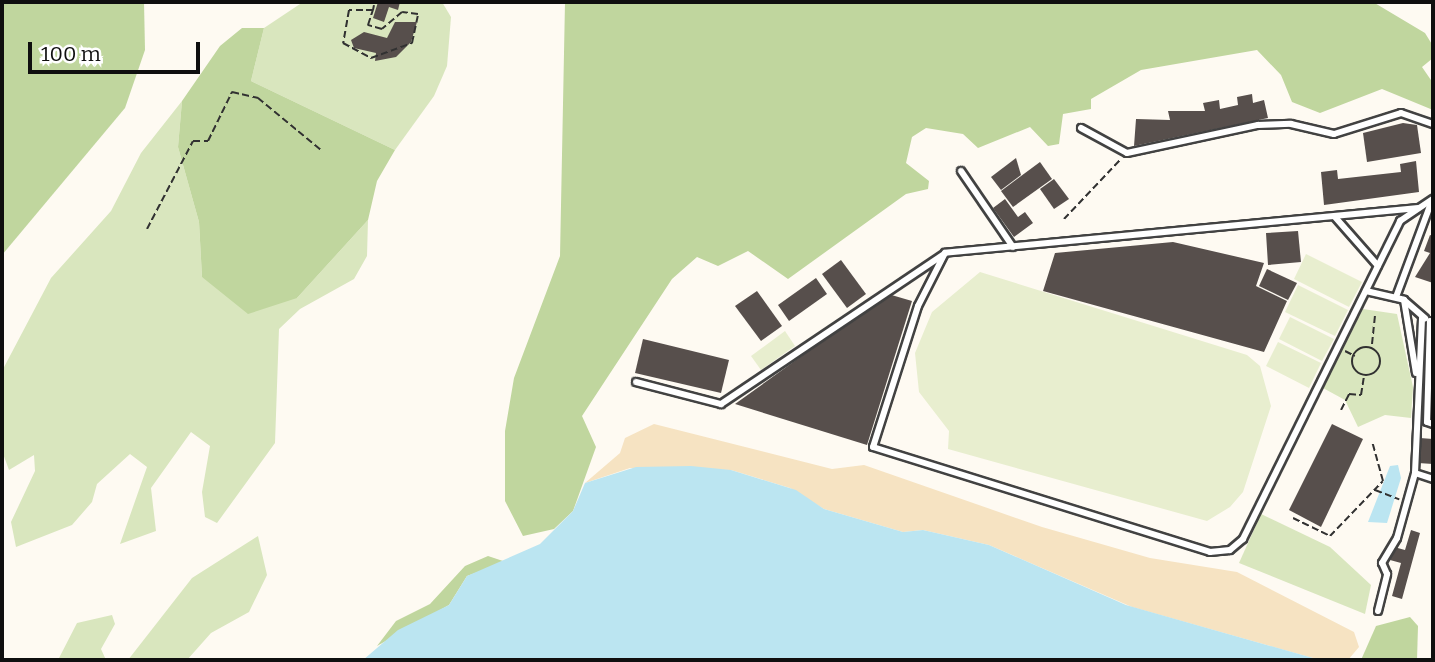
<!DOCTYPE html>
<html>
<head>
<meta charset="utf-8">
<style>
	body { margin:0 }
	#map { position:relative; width:1435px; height:662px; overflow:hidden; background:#fefaf2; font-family:Bitter,serif }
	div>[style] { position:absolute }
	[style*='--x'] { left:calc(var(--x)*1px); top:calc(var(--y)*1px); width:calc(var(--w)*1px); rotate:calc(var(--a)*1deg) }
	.green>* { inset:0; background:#d9e6be }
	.forest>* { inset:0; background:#c0d69e }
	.sand>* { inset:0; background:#f6e3c2 }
	.pitch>* { inset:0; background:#e8eecf }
	.water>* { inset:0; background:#bbe5f1 }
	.building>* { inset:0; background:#574f4c }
	.path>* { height:2px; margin-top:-1px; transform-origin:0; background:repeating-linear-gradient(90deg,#313131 0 7px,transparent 0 10.5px) }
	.path>.ring { margin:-1px; padding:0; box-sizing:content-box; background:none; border:2px solid #313131; border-radius:50% }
	.roads { filter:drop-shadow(2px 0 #424242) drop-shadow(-2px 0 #424242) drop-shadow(0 2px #424242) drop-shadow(0 -2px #424242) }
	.lane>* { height:6px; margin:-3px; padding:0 3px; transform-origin:3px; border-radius:3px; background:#fff }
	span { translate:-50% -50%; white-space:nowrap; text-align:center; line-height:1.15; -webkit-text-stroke:7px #fff; paint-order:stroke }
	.frame { position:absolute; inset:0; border:4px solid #0f0f0f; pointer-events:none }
	.scale { position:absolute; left:28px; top:42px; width:172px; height:32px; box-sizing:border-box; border:4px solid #0f0f0f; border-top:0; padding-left:9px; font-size:21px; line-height:24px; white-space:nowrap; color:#0f0f0f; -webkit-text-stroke:5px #fff; paint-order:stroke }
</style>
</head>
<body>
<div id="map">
	<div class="green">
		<div style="clip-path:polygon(303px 2px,442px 2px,451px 17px,447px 66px,434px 96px,395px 150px,251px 81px,264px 28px)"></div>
		<div style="clip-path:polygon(182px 101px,178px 147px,199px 222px,202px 277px,297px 298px,368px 220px,367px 256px,354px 279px,300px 309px,279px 329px,275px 443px,217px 523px,205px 517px,202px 492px,210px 446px,191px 432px,151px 488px,156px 531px,120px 544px,147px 467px,130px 454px,97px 484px,92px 502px,72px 525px,16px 547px,11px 522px,35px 471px,34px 455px,9px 470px,2px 451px,2px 371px,51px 278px,111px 211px,141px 153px)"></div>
		<div style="clip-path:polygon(1363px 309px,1397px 314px,1413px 387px,1411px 418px,1385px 415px,1358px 427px,1345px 400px,1323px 388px)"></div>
		<div style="clip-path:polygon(1261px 514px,1330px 547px,1371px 585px,1365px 614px,1239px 563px)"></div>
		<div style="clip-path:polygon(258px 536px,267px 575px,249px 612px,211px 633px,187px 660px,128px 660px,192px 578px)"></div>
		<div style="clip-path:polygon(112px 615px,115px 624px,101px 649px,106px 660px,58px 660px,77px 623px)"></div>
	</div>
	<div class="forest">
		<div style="clip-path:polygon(2px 2px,144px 2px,145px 50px,125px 108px,2px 255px)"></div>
		<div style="clip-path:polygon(565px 2px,1373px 2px,1425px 33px,1433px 46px,1433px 58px,1422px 67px,1433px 83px,1433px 110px,1382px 89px,1320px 113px,1292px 102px,1281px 75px,1257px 50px,1141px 70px,1091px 99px,1091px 109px,1063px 114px,1059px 144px,1048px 146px,1030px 127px,978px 148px,963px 134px,926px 128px,912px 137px,906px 163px,929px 181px,928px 189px,906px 194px,788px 279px,748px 251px,718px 266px,697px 257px,672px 279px,582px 416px,596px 447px,573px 511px,554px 529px,523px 536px,505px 501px,505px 431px,514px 378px,560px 256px)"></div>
		<div style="clip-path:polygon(242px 28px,264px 28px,251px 81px,395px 150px,377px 181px,368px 220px,297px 298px,248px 314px,202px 277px,199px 222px,178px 147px,182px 101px,220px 46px)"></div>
		<div style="clip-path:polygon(488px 556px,506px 562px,467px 576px,449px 605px,377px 646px,396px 621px,430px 604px,465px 566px)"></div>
		<div style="clip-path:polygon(1410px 617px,1418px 626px,1417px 660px,1361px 660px,1376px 626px)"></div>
	</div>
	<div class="sand">
		<div style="clip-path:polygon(654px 424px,832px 469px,864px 465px,1042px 527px,1150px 558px,1237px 572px,1354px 632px,1359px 647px,1348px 660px,1320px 660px,1132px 607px,989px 545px,923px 530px,903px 532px,824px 509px,790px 488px,731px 470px,630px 468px,585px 483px,620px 453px,625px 438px)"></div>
	</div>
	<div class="pitch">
		<div style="clip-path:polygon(1306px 254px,1362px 282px,1349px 307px,1294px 279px)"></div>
		<div style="clip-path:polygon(980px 272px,1247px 355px,1260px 366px,1271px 406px,1243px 492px,1230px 507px,1207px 521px,948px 449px,949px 431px,919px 392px,915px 353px,932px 312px)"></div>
		<div style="clip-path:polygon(1298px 285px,1348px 310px,1335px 336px,1285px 312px)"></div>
		<div style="clip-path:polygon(1290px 317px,1334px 339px,1322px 361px,1279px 339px)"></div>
		<div style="clip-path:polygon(785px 331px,795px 346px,761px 370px,751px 356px)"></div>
		<div style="clip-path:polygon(1278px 342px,1321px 363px,1309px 388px,1266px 366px)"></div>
	</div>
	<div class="water">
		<div style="clip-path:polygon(1398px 465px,1401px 478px,1387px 523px,1368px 522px,1390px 466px)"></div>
		<div style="clip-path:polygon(691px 466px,731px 470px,796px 490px,824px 509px,903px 532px,923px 530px,989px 545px,1126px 605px,1320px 660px,363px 660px,398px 630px,449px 605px,467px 576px,540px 544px,573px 511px,585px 483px,636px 467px)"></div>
	</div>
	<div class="building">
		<div style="clip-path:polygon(378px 2px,400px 2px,398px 10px,389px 7px,384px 22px,373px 18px)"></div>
		<div style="clip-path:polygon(395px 22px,417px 22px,411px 42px,396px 57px,375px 61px,376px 53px,354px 48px,351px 40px,364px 32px,387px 38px)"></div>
		<div style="clip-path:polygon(1252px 94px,1253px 103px,1264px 100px,1268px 118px,1134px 146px,1136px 119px,1170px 120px,1168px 111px,1205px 111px,1203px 103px,1219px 100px,1220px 109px,1238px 105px,1237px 97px)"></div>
		<div style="clip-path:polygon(1403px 123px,1417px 125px,1421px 153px,1367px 162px,1363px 133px)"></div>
		<div style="clip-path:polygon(1016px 158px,1021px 175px,1001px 190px,991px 177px)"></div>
		<div style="clip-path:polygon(1416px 161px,1419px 192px,1324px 205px,1321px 172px,1337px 170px,1338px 179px,1401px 172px,1400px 164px)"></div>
		<div style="clip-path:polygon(1040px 162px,1052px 179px,1013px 207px,1001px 191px)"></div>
		<div style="clip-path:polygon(1054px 179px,1069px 199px,1054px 209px,1040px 189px)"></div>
		<div style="clip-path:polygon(1005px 199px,1018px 217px,1025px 212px,1033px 223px,1014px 237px,993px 208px)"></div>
		<div style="clip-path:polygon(1298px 231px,1301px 262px,1268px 265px,1266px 233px)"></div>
		<div style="clip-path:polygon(1430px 235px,1433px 236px,1433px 283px,1415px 277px,1430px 253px,1424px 251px)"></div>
		<div style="clip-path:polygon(1173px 242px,1264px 263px,1256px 286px,1287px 301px,1264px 352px,1043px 291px,1055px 253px)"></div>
		<div style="clip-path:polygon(841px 260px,866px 294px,847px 308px,822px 274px)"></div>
		<div style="clip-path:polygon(1267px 269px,1297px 283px,1288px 300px,1259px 286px)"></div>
		<div style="clip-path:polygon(816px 278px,827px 294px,789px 321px,778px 305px)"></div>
		<div style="clip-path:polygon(757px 291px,782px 326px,761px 341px,735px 306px)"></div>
		<div style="clip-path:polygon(888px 294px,912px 301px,867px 445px,735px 404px)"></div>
		<div style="clip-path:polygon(643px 339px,729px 360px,721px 393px,635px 373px)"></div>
		<div style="clip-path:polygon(1332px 424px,1363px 439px,1321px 527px,1289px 510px)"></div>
		<div style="clip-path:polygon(1420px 438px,1433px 439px,1433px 464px,1418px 463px)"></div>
		<div style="clip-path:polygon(1411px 530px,1420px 533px,1402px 599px,1392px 596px,1401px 563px,1390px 560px,1394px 547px,1405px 550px)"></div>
	</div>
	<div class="path">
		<div style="--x:373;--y:10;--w:24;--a:180"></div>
		<div style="--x:349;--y:10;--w:34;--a:100"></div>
		<div style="--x:343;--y:43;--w:32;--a:28"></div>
		<div style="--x:371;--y:58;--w:44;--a:-20.1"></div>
		<div style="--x:412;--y:43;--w:30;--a:-78"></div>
		<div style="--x:418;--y:14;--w:16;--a:-173"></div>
		<div style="--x:402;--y:12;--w:26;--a:140"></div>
		<div style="--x:382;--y:29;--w:15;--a:-164"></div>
		<div style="--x:368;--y:25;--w:16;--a:-72"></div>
		<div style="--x:373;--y:10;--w:5;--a:-79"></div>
		<div style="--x:1064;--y:219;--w:83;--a:-46.5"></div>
		<div style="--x:147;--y:229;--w:99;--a:-62.4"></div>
		<div style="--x:193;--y:141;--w:15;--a:0"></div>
		<div style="--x:208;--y:141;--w:55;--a:-63.9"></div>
		<div style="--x:232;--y:92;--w:27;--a:13"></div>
		<div style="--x:258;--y:98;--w:82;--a:39.5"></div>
		<div style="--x:1372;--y:344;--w:30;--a:-84"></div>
		<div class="ring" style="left:1352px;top:347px;width:26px;height:26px"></div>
		<div style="--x:1345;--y:351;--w:11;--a:27"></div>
		<div style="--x:1341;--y:410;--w:18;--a:-63"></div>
		<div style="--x:1349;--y:394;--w:12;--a:5"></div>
		<div style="--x:1361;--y:395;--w:18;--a:-81"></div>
		<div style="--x:1375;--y:490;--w:26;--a:21"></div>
		<div style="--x:1293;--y:518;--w:41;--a:25.9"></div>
		<div style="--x:1330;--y:536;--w:76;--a:-46.1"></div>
		<div style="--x:1383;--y:481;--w:41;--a:-105.4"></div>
	</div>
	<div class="roads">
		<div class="lane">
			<div style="--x:1081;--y:128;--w:52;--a:28.5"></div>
			<div style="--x:1127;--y:153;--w:134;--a:-12.1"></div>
			<div style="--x:1258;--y:125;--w:33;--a:-2"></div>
			<div style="--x:1291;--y:124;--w:44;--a:13.1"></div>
			<div style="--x:1334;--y:134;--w:70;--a:-17.4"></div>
			<div style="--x:1401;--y:113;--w:34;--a:19"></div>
			<div style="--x:961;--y:171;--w:92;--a:55.6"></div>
			<div style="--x:1418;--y:208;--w:475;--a:174.6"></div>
			<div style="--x:945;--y:253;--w:59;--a:117"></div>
			<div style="--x:918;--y:306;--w:148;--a:107.7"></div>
			<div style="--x:873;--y:447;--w:353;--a:17.3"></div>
			<div style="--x:1210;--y:552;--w:20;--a:-6"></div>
			<div style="--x:1230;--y:550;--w:17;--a:-40"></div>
			<div style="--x:1243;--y:539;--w:355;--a:-63.7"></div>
			<div style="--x:1400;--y:221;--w:40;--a:-34"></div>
			<div style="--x:1335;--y:217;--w:65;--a:48.7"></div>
			<div style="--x:1366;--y:291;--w:39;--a:13"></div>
			<div style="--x:1404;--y:300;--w:74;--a:80.7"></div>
			<div style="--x:1396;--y:297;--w:103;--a:-69.6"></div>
			<div style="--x:1404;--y:300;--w:28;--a:41"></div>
			<div style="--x:1430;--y:321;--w:101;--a:91.7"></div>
			<div style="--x:1427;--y:422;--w:6;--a:18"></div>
			<div style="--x:636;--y:382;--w:88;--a:14.5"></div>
			<div style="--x:721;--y:404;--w:269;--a:-33.9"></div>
			<div style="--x:1415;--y:473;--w:19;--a:18"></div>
			<div style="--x:1378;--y:611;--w:38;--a:-76"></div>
			<div style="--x:1387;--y:574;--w:12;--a:-114"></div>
			<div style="--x:1382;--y:563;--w:29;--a:-59"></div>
			<div style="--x:1397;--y:538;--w:67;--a:-74.5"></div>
			<div style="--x:1415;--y:473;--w:156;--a:-87.4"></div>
		</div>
	</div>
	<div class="frame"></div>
	<div class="scale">100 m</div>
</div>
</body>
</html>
